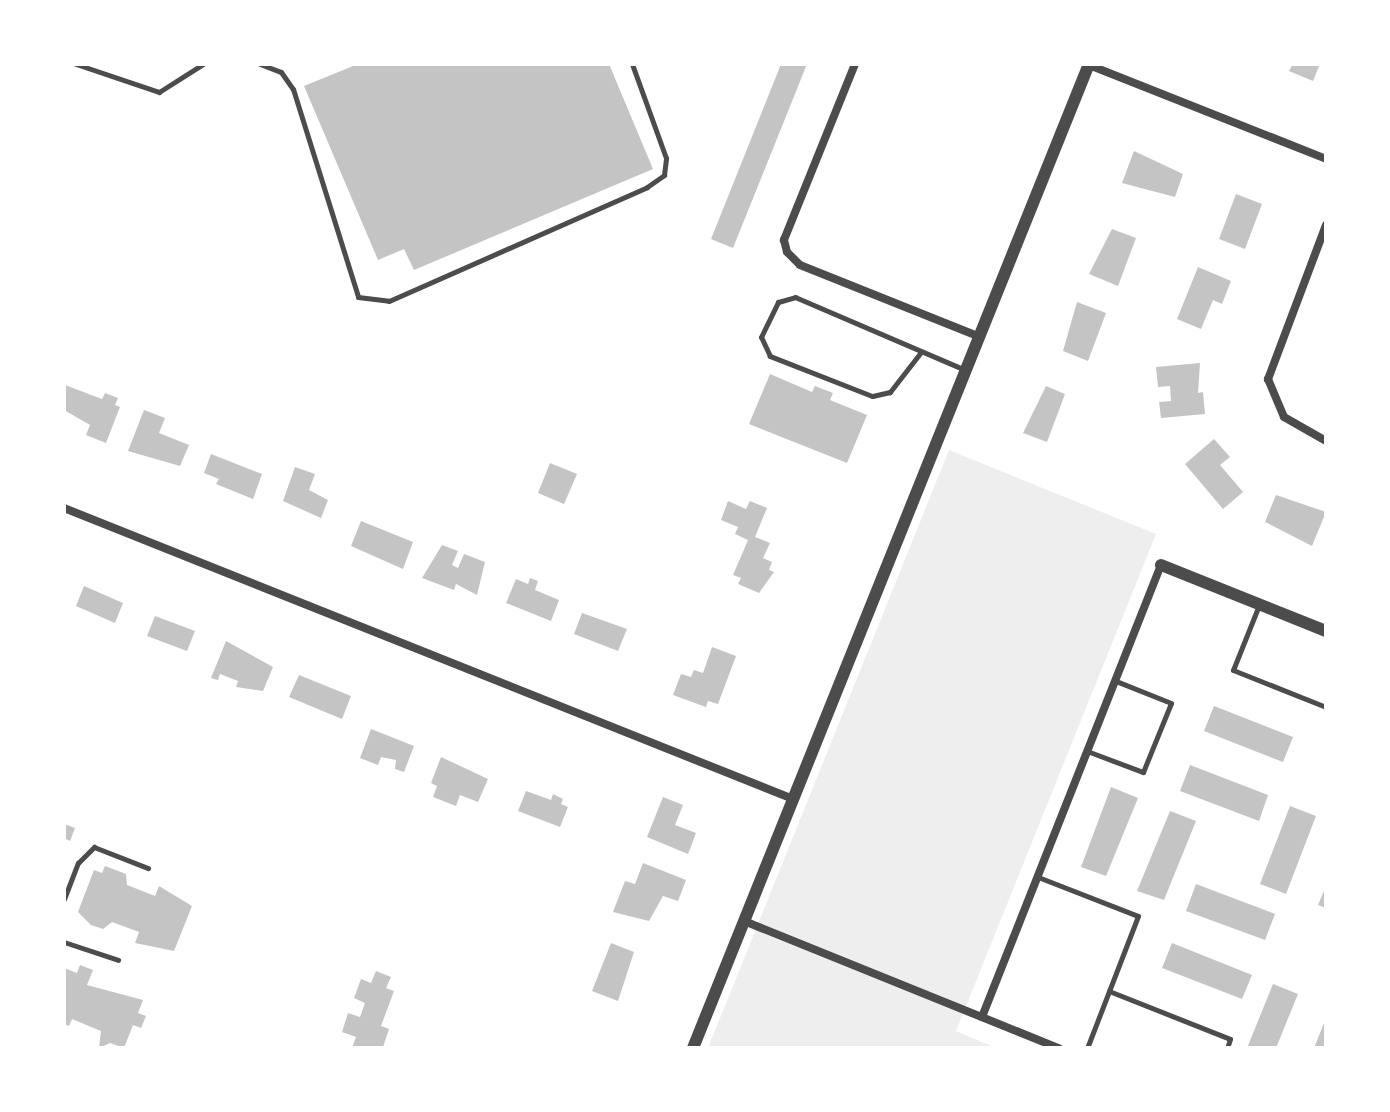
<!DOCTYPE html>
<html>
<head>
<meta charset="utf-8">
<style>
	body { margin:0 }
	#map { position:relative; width:1390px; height:1112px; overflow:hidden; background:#fff; font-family:Mulish,sans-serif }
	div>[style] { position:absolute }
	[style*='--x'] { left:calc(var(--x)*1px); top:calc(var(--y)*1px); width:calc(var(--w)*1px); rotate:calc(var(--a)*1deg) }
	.green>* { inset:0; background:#eee }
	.building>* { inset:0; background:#c4c4c4 }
	.service>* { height:5px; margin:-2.5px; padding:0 2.5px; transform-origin:2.5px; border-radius:2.5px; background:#4c4c4c }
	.minor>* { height:8px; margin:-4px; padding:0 4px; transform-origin:4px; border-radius:4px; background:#4c4c4c }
	.tertiary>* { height:12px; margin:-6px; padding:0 6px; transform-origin:6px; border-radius:6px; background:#4c4c4c }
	span { translate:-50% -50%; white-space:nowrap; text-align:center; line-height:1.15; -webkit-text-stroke:8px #fff; paint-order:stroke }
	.frame { position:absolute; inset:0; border:66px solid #fff; pointer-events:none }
</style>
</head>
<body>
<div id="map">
	<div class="green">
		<div style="clip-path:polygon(949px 450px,1156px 534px,956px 1031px,996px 1048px,708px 1048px)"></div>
	</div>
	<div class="building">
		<div style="clip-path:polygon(358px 64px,609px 64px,653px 169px,414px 270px,404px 249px,378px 260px,304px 86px)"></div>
		<div style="clip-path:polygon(781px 64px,807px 64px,733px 248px,711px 239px)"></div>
		<div style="clip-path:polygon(1293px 64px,1320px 64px,1313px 81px,1289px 71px)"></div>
		<div style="clip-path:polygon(1134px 151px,1183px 174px,1175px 197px,1122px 183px)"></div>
		<div style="clip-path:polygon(1236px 194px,1262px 204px,1245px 249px,1219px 239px)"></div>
		<div style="clip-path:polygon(1112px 229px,1136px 238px,1118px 286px,1089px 274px)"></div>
		<div style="clip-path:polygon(1198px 267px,1231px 281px,1222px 304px,1213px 300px,1201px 329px,1177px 319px)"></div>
		<div style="clip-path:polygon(1077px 302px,1106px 313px,1088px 361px,1063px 351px)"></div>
		<div style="clip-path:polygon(1200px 363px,1198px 393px,1203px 392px,1205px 414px,1161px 418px,1159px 402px,1171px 401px,1170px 386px,1158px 387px,1156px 367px)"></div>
		<div style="clip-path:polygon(770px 374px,812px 392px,815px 386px,833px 393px,830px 400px,867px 415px,847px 463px,749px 424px)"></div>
		<div style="clip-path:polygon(65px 385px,102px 399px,105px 393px,118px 398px,115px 405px,120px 407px,106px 443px,86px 435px,90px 425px,64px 410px)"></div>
		<div style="clip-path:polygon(1046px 386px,1065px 394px,1047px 442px,1023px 433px)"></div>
		<div style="clip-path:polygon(144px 410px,165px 418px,159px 433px,189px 445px,180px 466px,128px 451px)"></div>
		<div style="clip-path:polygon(1214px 439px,1230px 457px,1220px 465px,1243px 492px,1223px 509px,1185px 464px)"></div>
		<div style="clip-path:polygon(211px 454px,262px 474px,253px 499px,216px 484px,219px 479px,204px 473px)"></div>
		<div style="clip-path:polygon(550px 463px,577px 474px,564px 504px,538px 493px)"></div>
		<div style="clip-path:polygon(295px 467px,315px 474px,309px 490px,328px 500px,321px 518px,283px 501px)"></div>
		<div style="clip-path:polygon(1276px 495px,1326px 512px,1312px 546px,1265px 522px)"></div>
		<div style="clip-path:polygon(728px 501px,746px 509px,750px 501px,767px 508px,755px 537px,770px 543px,763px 558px,772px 562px,769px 570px,774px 572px,759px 593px,738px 584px,741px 578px,733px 575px,748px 540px,735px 534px,738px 527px,721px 520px)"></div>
		<div style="clip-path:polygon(361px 521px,413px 542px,403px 569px,351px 546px)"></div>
		<div style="clip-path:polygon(442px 545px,458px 551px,452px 565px,458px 568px,464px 554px,485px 562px,477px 595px,456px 584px,454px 590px,422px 578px)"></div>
		<div style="clip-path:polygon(530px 578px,538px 581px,535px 590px,559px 600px,551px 621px,506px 603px,516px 579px,528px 584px)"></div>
		<div style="clip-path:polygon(84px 586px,123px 603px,115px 623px,76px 606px)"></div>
		<div style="clip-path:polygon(582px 613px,627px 629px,618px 651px,574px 634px)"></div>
		<div style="clip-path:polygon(155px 616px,195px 631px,187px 651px,147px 636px)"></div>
		<div style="clip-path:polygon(226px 641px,273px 667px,263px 691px,236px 687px,238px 681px,220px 674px,218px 680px,211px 678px)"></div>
		<div style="clip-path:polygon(712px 647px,736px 656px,718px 704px,708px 701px,706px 707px,673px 695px,681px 674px,691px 677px,694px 670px,703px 673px)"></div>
		<div style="clip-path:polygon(299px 675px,351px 696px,342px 719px,289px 697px)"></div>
		<div style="clip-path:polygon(1214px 706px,1293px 737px,1283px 762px,1204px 731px)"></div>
		<div style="clip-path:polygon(371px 729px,414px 746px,404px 772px,395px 769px,396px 760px,381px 757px,378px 765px,360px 758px)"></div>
		<div style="clip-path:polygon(441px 757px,488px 779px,478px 802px,460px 795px,456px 806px,433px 797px,437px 786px,431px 783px)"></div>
		<div style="clip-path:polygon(1190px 765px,1268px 795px,1259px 821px,1180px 791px)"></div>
		<div style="clip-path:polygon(1111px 787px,1138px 798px,1106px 876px,1081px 867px)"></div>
		<div style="clip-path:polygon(526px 791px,551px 800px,553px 794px,563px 799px,561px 804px,568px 807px,560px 827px,518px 811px)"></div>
		<div style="clip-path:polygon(663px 797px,683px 805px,675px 825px,696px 833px,688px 854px,647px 837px)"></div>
		<div style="clip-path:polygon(1290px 806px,1316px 816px,1286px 894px,1260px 884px)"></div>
		<div style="clip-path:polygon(1170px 811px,1196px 821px,1164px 900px,1137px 891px)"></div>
		<div style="clip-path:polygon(64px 824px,75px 828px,70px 841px,64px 838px)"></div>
		<div style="clip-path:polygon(643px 863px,686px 880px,678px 901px,663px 896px,649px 921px,613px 912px,625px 881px,635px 884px)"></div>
		<div style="clip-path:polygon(105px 866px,126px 874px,127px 885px,155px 896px,159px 886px,192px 906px,174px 951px,135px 943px,139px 932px,112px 922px,103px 929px,91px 925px,78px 912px,94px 870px,102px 873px)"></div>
		<div style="clip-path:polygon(1196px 884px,1275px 914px,1265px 940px,1186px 911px)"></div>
		<div style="clip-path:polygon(1326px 886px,1326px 908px,1318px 905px)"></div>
		<div style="clip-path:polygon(611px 943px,634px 952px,618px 1001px,592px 991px)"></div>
		<div style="clip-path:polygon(1172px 943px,1252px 975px,1242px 999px,1162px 968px)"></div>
		<div style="clip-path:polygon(80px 965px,93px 970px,87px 985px,143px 1000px,138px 1013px,146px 1016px,141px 1028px,133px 1025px,124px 1048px,110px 1043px,99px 1048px,101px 1031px,72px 1019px,69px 1026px,64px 1024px,64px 968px,77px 973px)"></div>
		<div style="clip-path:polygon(376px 971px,391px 977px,386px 988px,394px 991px,381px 1026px,389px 1029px,383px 1047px,352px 1048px,356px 1037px,342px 1032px,348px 1013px,360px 1017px,365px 1003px,354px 998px,361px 979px,371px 983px)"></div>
		<div style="clip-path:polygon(1273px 984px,1298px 994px,1276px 1048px,1247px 1048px)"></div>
		<div style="clip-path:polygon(1326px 1018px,1326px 1048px,1314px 1048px)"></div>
	</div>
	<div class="service">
		<div style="--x:76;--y:64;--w:88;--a:18.6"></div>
		<div style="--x:159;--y:92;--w:52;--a:-32.5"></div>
		<div style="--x:260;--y:64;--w:22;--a:21"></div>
		<div style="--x:281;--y:72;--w:21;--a:55"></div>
		<div style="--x:293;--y:89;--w:218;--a:72.6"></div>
		<div style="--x:358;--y:297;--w:31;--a:7"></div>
		<div style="--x:389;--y:301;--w:282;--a:-23.8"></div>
		<div style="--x:647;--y:187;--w:21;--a:-35"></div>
		<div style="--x:664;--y:175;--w:17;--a:-83"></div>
		<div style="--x:666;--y:158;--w:100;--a:-109.9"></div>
		<div style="--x:921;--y:352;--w:51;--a:127.8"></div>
		<div style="--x:890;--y:392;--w:18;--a:167"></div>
		<div style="--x:872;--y:396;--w:110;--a:-158.6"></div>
		<div style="--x:770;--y:356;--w:21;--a:-115"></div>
		<div style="--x:761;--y:337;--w:39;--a:-64"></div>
		<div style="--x:778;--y:302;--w:18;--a:-16"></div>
		<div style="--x:795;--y:297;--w:185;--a:23.2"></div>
		<div style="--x:1259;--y:605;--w:70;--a:111.8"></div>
		<div style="--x:1233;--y:670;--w:100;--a:21.7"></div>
		<div style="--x:1087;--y:751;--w:60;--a:20.6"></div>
		<div style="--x:1143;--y:772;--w:74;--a:-67.9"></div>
		<div style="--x:1171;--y:703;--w:59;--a:-158.2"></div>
		<div style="--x:1038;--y:877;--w:107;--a:21.3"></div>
		<div style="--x:1138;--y:916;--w:142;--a:111.1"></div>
		<div style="--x:64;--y:899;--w:39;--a:-69"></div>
		<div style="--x:78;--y:863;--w:23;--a:-45"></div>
		<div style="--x:94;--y:847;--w:58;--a:21.3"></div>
		<div style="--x:64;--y:942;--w:57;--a:18.4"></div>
		<div style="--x:1109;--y:991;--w:130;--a:21.6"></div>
		<div style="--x:1230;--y:1039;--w:9;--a:108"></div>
	</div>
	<div class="minor">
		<div style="--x:855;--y:64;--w:190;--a:112"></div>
		<div style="--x:784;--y:240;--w:12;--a:76"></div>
		<div style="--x:787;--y:252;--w:18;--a:45"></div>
		<div style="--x:800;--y:265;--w:194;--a:21.8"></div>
		<div style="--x:1089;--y:65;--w:255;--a:21.6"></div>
		<div style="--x:1326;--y:225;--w:165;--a:110.6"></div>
		<div style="--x:1268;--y:379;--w:41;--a:67.2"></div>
		<div style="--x:1284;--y:417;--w:48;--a:29.7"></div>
		<div style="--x:64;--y:508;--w:785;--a:21.76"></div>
		<div style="--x:744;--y:921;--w:340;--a:22"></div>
		<div style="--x:982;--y:1017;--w:486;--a:-68.4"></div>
	</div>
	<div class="tertiary">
		<div style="--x:1161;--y:565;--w:178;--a:21.8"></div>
		<div style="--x:693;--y:1048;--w:1061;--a:-68.08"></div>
	</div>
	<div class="frame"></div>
</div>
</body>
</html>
